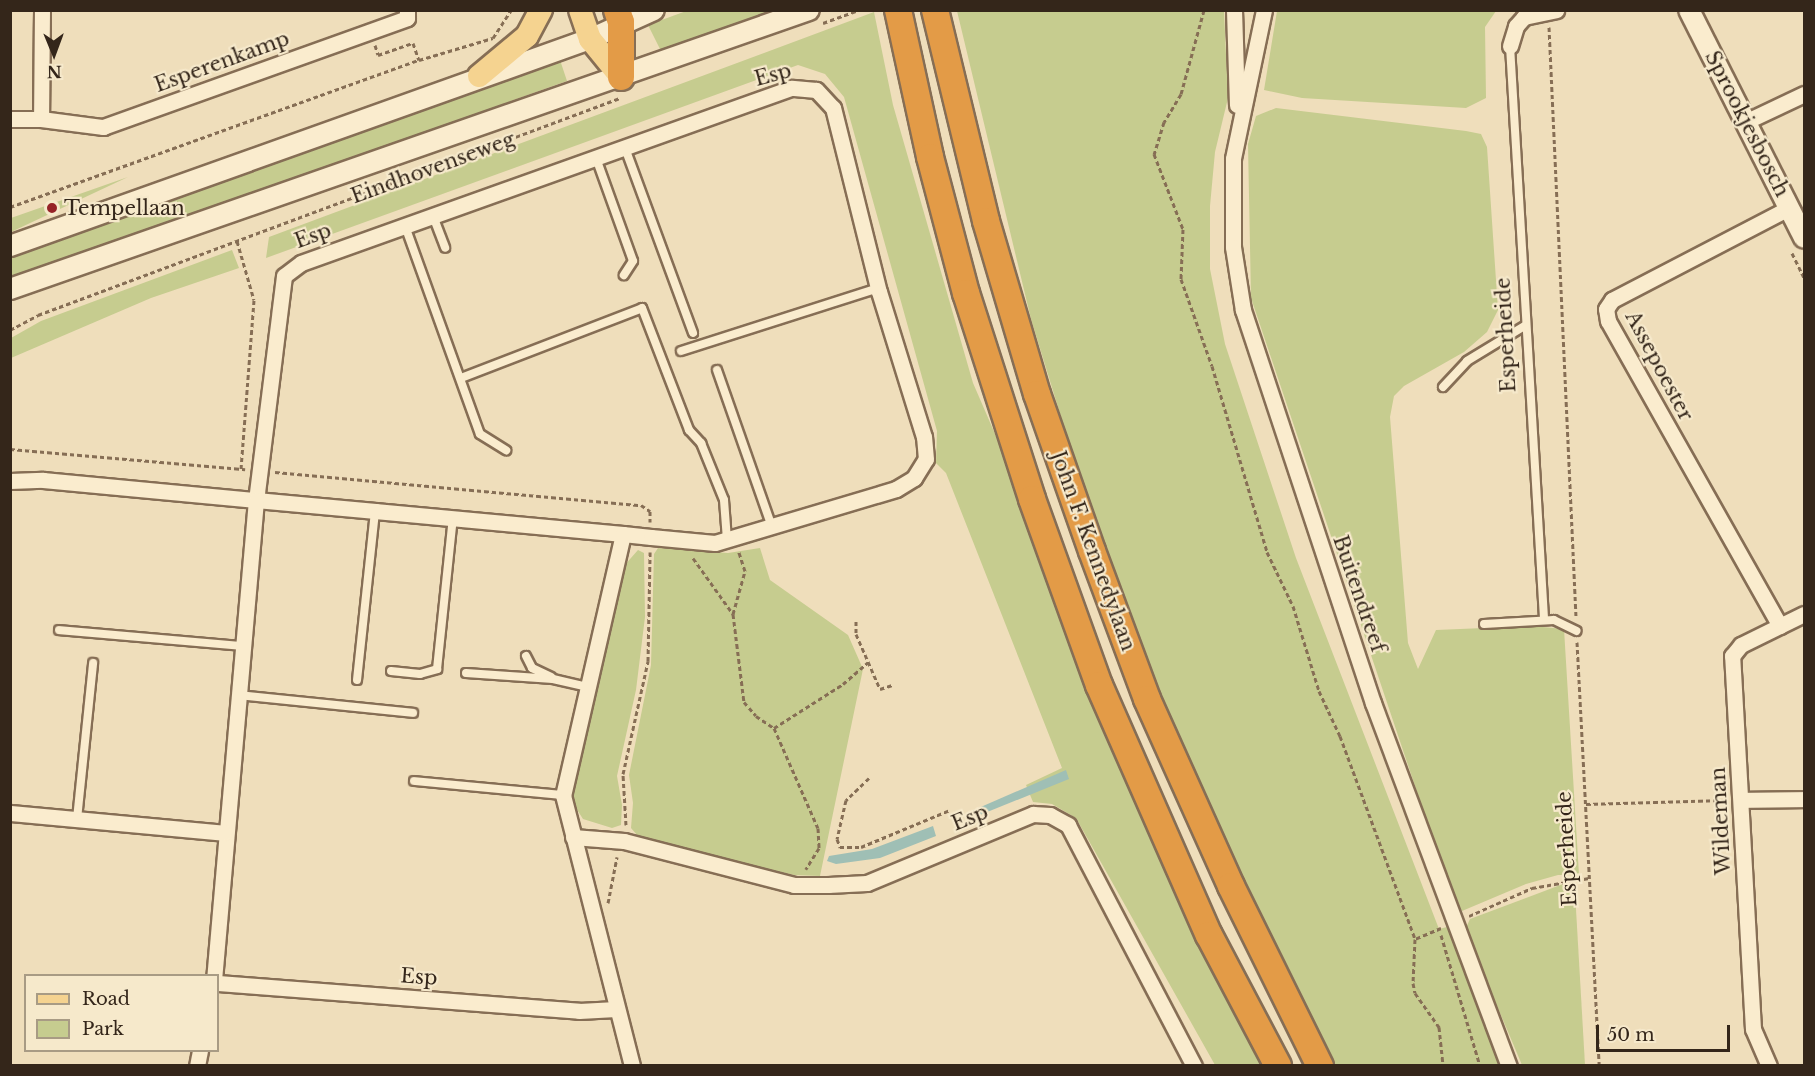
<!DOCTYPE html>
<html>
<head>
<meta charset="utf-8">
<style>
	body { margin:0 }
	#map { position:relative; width:1815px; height:1076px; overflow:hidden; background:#efdebb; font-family:"Libre Baskerville",serif }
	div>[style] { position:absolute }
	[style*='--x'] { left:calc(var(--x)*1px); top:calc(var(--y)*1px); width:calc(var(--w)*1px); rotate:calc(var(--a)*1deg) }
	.green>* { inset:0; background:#c6cc8f }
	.water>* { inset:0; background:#9fbfb5 }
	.path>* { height:3px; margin-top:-1.5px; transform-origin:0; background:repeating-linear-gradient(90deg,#866e55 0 4.5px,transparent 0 7.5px) }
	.roads { filter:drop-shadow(2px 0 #866e55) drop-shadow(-2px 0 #866e55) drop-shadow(0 2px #866e55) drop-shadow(0 -2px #866e55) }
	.lane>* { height:8px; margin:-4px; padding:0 4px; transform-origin:4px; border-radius:4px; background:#faecce }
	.street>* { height:15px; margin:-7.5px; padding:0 7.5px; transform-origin:7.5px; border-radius:7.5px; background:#faecce }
	.secondary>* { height:20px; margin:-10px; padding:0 10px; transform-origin:10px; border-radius:10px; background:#faecce }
	.primary>* { height:22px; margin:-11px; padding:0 11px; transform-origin:11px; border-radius:11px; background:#f5d390 }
	.highway>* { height:26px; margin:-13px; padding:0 13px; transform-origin:13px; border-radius:13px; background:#e39b47 }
	.dots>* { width:16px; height:16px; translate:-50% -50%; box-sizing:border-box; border:3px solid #f6e9cb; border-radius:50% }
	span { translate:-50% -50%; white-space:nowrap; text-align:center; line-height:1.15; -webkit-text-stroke:4.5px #f6e9cb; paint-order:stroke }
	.street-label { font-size:20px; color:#34261a }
	.poi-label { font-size:20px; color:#34261a }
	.left { translate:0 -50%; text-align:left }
	.frame { position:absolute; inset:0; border:12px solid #34261a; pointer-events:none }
	.legend { position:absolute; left:24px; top:974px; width:195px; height:78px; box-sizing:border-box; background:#f6e9cb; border:2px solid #a89b84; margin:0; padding:8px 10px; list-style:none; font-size:18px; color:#34261a }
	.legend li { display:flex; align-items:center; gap:12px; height:30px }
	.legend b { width:30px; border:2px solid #a89b84 }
	.north { position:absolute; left:24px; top:24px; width:60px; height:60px; -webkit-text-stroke:4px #f6e9cb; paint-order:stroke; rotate:179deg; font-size:16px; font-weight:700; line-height:24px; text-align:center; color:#34261a }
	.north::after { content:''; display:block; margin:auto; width:21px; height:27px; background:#34261a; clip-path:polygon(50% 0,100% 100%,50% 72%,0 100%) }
	.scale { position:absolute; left:1596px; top:1025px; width:134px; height:27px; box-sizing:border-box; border:3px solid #34261a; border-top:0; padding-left:8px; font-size:18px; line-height:21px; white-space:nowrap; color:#34261a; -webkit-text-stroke:4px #f6e9cb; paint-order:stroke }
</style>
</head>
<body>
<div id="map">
	<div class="green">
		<div style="clip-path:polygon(689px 10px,777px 10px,777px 11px,661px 51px,648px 25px)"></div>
		<div style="clip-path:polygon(957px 11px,1224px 11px,1228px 98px,1215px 152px,1210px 206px,1210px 269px,1225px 344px,1296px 558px,1439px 929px,1451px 926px,1507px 1065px,1334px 1064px,1243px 886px,1156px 692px,1084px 492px,1031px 319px)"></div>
		<div style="clip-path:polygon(1277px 11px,1496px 11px,1485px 27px,1486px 98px,1466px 108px,1302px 98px,1264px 90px)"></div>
		<div style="clip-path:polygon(874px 12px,893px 105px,973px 383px,1268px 1065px,1215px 1065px,1076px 818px,1052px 804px,1033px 802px,1026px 785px,1062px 768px,946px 473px,936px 463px,937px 431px,844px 97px,825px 74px,798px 65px,266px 258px,269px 237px)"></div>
		<div style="clip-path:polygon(557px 51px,567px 81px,11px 280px,11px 254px)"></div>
		<div style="clip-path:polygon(1276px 108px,1466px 131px,1481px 134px,1487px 147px,1498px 310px,1487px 332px,1464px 352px,1404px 386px,1394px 396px,1390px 417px,1408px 643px,1418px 669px,1436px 630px,1532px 626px,1564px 629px,1579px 875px,1558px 875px,1526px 884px,1462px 911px,1453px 899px,1251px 298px,1248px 144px,1256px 116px)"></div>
		<div style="clip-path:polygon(128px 177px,11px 232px,11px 233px,11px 218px)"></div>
		<div style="clip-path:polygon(232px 250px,239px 268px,151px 298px,11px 358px,11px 338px,41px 321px)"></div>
		<div style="clip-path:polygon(658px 548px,728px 553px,760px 548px,770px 580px,848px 635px,863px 669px,820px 876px,794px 875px,760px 867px,637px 835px,631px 828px,633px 803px,629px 775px,651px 665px,654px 554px)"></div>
		<div style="clip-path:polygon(638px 550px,644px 553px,645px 617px,636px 690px,617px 776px,622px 805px,621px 825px,612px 828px,583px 819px,569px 797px,623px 567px)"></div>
		<div style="clip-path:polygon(1563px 884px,1575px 892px,1585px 1065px,1522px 1065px,1465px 930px,1470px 919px)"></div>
	</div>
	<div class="water">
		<div style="clip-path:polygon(1066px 770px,1069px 779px,970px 819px,967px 813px)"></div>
		<div style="clip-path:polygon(933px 826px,936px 836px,880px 858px,836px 864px,827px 861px,829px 856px,872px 849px)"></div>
	</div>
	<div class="path">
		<div style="--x:1204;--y:10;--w:87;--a:105.3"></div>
		<div style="--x:1181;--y:94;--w:33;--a:121"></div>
		<div style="--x:1164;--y:122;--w:34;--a:107"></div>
		<div style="--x:1154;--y:154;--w:80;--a:68.9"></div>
		<div style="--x:1183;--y:229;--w:50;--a:92.3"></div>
		<div style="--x:1181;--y:279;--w:92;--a:70.4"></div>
		<div style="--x:1212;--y:366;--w:194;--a:73.5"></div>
		<div style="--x:1267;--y:552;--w:60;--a:64.3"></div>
		<div style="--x:1293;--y:606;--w:89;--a:73"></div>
		<div style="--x:1319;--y:691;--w:50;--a:65"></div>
		<div style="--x:1340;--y:736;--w:216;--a:69.7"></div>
		<div style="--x:823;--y:23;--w:37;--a:-20"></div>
		<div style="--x:1549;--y:27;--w:591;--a:87.38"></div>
		<div style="--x:375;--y:45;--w:10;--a:73"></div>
		<div style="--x:378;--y:55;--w:37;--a:-19"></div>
		<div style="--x:413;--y:43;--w:18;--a:71"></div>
		<div style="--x:10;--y:207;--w:435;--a:-19.8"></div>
		<div style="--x:419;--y:60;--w:77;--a:-16.6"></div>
		<div style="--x:493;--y:38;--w:33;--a:-57"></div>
		<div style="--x:237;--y:241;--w:61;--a:73.9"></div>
		<div style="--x:254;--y:300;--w:169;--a:94.4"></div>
		<div style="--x:1792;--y:253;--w:28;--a:64"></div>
		<div style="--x:10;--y:330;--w:32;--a:-28"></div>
		<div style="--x:38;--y:315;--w:621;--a:-20.45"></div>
		<div style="--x:10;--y:449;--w:236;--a:4.9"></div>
		<div style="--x:275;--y:472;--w:367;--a:5.2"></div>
		<div style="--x:641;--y:505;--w:11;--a:34"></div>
		<div style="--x:650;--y:511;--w:11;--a:90"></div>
		<div style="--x:693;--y:558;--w:69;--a:54.5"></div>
		<div style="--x:733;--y:614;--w:89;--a:82.9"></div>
		<div style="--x:744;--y:702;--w:18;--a:49"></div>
		<div style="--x:756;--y:716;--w:22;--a:34"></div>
		<div style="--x:774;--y:728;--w:109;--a:66.3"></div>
		<div style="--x:818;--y:828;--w:20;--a:87"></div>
		<div style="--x:819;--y:848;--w:25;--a:122"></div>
		<div style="--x:733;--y:614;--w:45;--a:-74.4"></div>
		<div style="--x:745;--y:571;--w:20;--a:-108"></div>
		<div style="--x:856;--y:621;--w:13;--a:90"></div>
		<div style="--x:856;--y:634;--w:60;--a:66.4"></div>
		<div style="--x:880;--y:689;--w:13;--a:-18"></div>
		<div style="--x:1577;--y:642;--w:425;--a:87"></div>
		<div style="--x:774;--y:728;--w:82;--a:-32.5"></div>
		<div style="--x:843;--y:684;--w:33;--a:-41"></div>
		<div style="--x:869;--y:778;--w:32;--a:136"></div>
		<div style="--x:846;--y:800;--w:40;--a:103"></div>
		<div style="--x:837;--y:839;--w:9;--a:69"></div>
		<div style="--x:840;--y:847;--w:21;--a:0"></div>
		<div style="--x:861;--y:847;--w:96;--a:-22.6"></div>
		<div style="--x:1586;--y:804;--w:139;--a:-1.6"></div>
		<div style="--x:626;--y:825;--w:51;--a:-93.4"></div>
		<div style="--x:623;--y:774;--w:116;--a:-77.5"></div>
		<div style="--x:648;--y:661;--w:109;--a:-88.9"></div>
		<div style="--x:608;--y:903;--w:47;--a:-78.9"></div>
		<div style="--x:1469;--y:916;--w:69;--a:-24"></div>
		<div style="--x:1532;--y:888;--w:58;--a:-10"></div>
		<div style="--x:1441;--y:928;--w:28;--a:157"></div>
		<div style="--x:1415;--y:939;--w:44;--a:92.6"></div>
		<div style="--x:1413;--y:983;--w:10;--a:79"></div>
		<div style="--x:1415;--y:993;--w:42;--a:54.8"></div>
		<div style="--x:1439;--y:1027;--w:39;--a:84"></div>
		<div style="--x:1441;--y:935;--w:137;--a:73.4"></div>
	</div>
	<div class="roads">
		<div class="lane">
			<div style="--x:1510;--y:46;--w:574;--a:86.6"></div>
			<div style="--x:625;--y:148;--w:197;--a:69.8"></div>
			<div style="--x:596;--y:158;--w:109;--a:70.2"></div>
			<div style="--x:633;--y:261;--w:17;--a:123"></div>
			<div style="--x:433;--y:216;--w:34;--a:69"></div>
			<div style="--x:405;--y:226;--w:221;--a:70.2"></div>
			<div style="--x:480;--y:434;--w:31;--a:32"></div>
			<div style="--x:681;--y:351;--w:207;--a:-17.7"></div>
			<div style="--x:717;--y:370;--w:166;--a:70.7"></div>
			<div style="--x:461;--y:378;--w:194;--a:-21.1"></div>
			<div style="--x:642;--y:308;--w:131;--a:68.9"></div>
			<div style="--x:689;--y:430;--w:18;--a:47"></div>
			<div style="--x:701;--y:443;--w:61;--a:68"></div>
			<div style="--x:724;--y:500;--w:40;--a:85.7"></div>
			<div style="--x:1443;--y:387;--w:35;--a:-47"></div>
			<div style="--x:1467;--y:361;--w:69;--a:-31.4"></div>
			<div style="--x:1484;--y:624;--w:70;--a:-3.3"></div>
			<div style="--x:1554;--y:620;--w:25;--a:26"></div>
			<div style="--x:59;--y:630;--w:184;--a:5"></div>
			<div style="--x:526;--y:656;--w:13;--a:63"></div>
			<div style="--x:532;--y:668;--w:21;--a:25"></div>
			<div style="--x:391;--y:671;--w:29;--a:6"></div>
			<div style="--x:420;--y:674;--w:18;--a:-16"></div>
			<div style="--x:437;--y:669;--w:152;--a:-84"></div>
			<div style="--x:466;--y:673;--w:87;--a:3.9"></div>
			<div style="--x:553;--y:679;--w:35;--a:13"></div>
			<div style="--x:357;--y:680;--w:170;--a:-83.9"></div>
			<div style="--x:237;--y:695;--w:177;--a:5.8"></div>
			<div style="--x:414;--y:781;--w:150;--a:5.4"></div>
			<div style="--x:77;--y:819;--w:157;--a:-84.1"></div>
		</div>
		<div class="street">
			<div style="--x:42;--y:10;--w:109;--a:90.5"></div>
			<div style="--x:41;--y:119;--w:63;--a:7.4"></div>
			<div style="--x:103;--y:127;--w:323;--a:-19.7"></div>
			<div style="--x:407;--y:18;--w:8;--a:-90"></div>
			<div style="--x:1234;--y:10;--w:95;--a:88.2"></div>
			<div style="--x:1264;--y:10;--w:152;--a:101.8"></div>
			<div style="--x:1233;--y:159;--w:88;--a:90"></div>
			<div style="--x:1233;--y:247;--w:64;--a:81"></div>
			<div style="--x:1243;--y:310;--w:414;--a:71.7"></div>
			<div style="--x:1373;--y:703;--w:388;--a:69.5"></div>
			<div style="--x:1532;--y:10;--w:11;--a:139"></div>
			<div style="--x:1524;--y:17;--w:33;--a:-12"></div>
			<div style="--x:1510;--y:46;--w:21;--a:-73"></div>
			<div style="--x:1516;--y:26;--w:12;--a:-48"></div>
			<div style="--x:10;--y:119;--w:31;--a:0"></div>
			<div style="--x:1747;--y:121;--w:63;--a:-25.3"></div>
			<div style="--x:10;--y:481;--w:33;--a:-2"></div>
			<div style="--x:43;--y:480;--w:214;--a:5.4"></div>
			<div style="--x:256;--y:500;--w:120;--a:5.3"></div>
			<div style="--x:375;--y:511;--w:249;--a:5.3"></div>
			<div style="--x:623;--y:534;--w:28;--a:6"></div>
			<div style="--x:651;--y:537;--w:64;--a:5.4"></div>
			<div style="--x:715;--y:543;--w:189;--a:-16.6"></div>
			<div style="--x:896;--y:489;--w:21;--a:-31"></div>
			<div style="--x:914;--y:478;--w:22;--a:-58"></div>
			<div style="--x:926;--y:459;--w:22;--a:-95"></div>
			<div style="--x:924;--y:437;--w:152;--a:-107.2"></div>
			<div style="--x:879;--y:292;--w:190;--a:-104"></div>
			<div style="--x:833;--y:108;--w:25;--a:-133"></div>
			<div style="--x:816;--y:90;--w:25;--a:-175"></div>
			<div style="--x:791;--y:88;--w:520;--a:160.35"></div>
			<div style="--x:301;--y:263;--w:21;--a:143"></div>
			<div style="--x:284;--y:276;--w:226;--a:97.1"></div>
			<div style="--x:256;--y:500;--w:478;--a:95"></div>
			<div style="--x:623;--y:534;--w:268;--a:102.9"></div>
			<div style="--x:563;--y:795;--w:280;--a:75.7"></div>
			<div style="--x:1780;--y:626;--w:350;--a:-119.4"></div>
			<div style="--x:1608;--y:321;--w:12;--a:-99"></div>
			<div style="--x:1606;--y:309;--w:11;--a:-56"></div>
			<div style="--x:1612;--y:300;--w:199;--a:-27.5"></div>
			<div style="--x:1741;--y:800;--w:63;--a:-0.9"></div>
			<div style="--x:10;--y:813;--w:215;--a:5.3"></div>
			<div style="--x:573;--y:837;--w:51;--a:4.5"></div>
			<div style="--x:624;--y:841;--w:176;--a:14.5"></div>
			<div style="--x:794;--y:885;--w:34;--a:0"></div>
			<div style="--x:828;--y:885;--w:39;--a:-3"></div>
			<div style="--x:867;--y:883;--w:180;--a:-22.6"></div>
			<div style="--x:1033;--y:814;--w:17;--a:3"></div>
			<div style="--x:1050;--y:815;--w:21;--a:29"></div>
			<div style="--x:1068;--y:825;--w:272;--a:62.4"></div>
			<div style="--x:218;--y:983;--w:362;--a:4.4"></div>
			<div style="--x:579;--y:1011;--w:37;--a:-3"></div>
			<div style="--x:197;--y:1066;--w:16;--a:-79"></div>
			<div style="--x:1769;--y:1066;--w:40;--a:-113.4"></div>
			<div style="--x:1753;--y:1029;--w:374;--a:-93.2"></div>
			<div style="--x:1732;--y:656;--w:14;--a:-51"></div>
			<div style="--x:1741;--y:645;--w:70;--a:-26.2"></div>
		</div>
		<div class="secondary">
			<div style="--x:1689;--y:10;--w:255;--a:63.2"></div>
			<div style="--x:10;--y:246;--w:616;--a:-19.64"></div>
			<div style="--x:590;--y:39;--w:70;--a:-24.4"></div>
			<div style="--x:10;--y:289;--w:846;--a:-19.25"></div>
		</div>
		<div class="primary">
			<div style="--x:580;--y:10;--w:31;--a:71"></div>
			<div style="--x:590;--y:39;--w:49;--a:50.8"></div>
			<div style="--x:479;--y:76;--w:62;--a:-39.8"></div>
			<div style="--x:527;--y:36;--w:30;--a:-62"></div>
		</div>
		<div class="highway">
			<div style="--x:617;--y:10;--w:13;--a:72"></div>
			<div style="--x:621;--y:22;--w:55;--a:90"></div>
			<div style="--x:898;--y:10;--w:150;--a:77.7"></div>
			<div style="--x:930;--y:157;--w:141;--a:75.2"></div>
			<div style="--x:966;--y:293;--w:216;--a:72.2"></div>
			<div style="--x:1032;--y:499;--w:198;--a:70.2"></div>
			<div style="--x:1099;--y:685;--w:273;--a:66.3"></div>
			<div style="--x:1209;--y:935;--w:148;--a:62.2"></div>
			<div style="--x:935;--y:10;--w:217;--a:76.4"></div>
			<div style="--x:986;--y:221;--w:180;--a:73.6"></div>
			<div style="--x:1037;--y:394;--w:166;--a:70.7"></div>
			<div style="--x:1092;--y:551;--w:158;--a:69.6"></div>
			<div style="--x:1147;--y:699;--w:205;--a:65.8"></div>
			<div style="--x:1231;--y:886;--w:201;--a:63.7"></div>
		</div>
	</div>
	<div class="dots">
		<div style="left:52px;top:208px;background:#962327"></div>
	</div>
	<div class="street-label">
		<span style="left:222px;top:62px;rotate:-20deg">Esperenkamp</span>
		<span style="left:773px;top:75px;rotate:-15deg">Esp</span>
		<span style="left:1747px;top:124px;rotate:63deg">Sprookjesbosch</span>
		<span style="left:433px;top:168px;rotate:-20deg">Eindhovenseweg</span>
		<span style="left:313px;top:236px;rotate:-20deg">Esp</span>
		<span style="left:1506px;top:335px;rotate:-93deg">Esperheide</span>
		<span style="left:1659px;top:366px;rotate:62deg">Assepoester</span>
		<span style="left:1093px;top:551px;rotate:70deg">John F. Kennedylaan</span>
		<span style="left:1359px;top:594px;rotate:71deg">Buitendreef</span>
		<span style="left:970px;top:818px;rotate:-22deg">Esp</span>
		<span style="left:1721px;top:821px;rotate:-93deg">Wildeman</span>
		<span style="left:1567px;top:849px;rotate:-93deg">Esperheide</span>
		<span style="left:419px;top:977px;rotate:4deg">Esp</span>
	</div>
	<div class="poi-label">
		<span class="left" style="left:64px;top:208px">Tempellaan</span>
	</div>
	<div class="frame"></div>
	<ul class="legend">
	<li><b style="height:8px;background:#f5d390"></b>Road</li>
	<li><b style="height:16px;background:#c6cc8f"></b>Park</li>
	</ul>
	<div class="north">N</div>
	<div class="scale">50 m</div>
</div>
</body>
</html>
